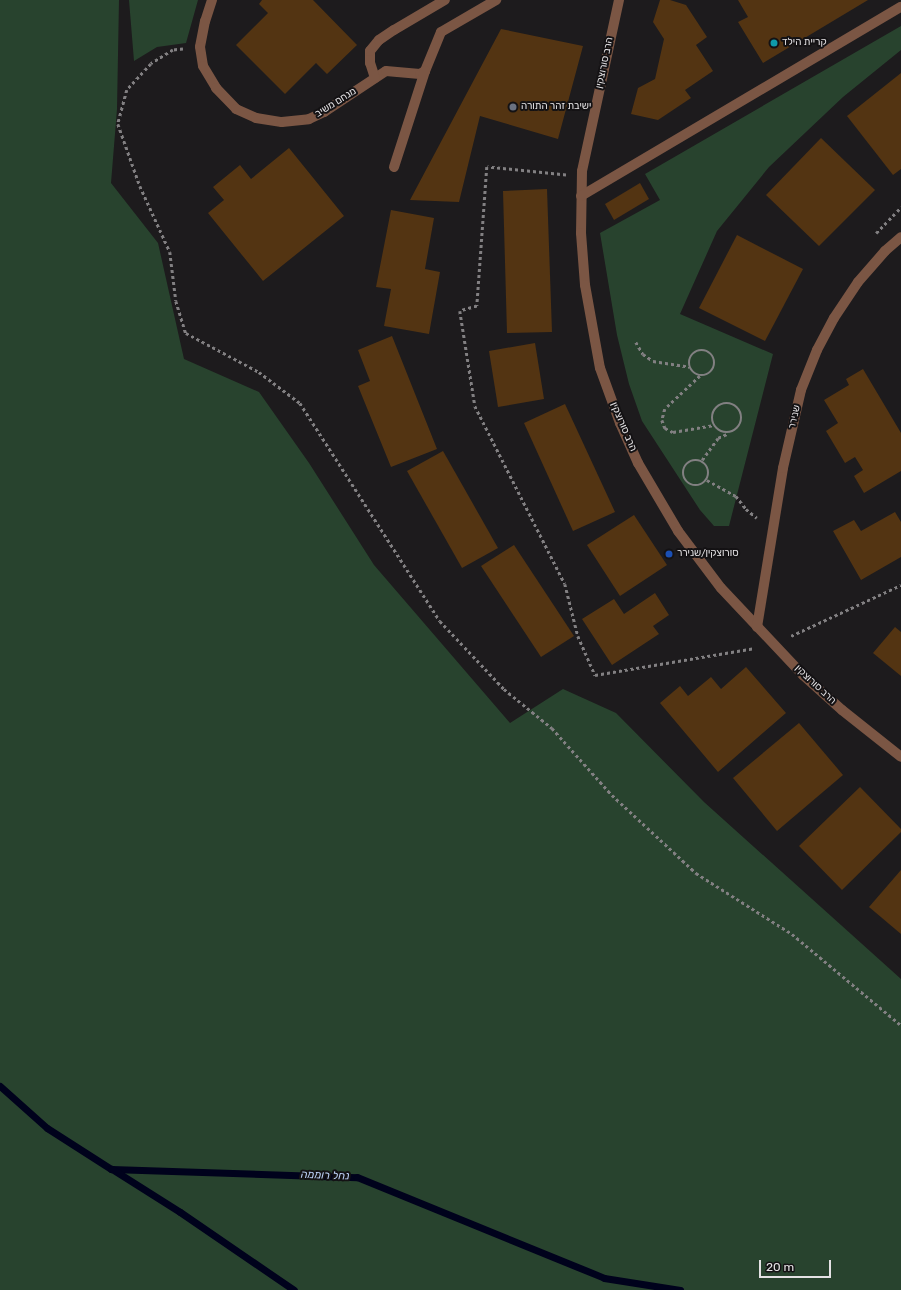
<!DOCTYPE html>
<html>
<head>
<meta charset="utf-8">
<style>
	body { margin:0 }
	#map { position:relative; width:901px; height:1290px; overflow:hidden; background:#1d1b1d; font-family:Rubik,"Noto Sans Hebrew",sans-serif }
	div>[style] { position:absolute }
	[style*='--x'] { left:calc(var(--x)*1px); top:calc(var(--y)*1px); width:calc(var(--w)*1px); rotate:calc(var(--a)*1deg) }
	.green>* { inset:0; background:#28432e }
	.stream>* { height:7px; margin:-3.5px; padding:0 3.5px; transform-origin:3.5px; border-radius:3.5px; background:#00021c }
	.building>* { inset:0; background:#533412 }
	.path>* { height:2.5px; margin-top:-1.25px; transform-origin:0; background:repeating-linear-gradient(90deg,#828082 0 3px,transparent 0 6px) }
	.path>.ring { margin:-1.25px; padding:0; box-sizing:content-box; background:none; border:2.5px solid #828082; border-radius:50% }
	.minor>* { height:10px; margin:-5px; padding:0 5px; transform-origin:5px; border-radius:5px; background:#7b5644 }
	.dots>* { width:11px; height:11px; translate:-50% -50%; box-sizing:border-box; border:2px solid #141214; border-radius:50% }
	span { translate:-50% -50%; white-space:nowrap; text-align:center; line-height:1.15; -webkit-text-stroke:4px #141214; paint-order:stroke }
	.poi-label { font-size:10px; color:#e4e2e4 }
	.left { translate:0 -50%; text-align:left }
	.street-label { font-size:10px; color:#e4e2e4 }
	.water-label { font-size:11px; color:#bed2f8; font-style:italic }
	.scale { position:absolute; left:759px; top:1260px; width:72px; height:18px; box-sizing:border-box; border:2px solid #e4e2e4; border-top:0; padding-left:5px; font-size:12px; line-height:14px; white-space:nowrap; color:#e4e2e4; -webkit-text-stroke:3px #141214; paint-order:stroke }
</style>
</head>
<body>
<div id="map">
	<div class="green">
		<div style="clip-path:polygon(0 0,119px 0,117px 109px,111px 183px,158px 243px,184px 359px,259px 392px,309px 463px,374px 565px,510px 723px,563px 689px,616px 713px,704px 802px,901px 979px,901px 1290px,0 1290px)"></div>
		<div style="clip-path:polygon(129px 0,198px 0,186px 43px,157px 47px,134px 61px)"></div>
		<div style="clip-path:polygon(901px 26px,901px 50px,843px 97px,769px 167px,717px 231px,680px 314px,773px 354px,729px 526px,714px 526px,700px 510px,642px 421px,629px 384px,617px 335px,600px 233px,660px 200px,645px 174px)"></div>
	</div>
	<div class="stream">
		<div style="--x:0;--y:1086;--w:63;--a:41.8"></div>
		<div style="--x:47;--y:1128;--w:76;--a:32.6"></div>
		<div style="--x:111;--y:1169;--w:246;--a:1.9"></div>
		<div style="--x:357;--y:1177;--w:267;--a:22.2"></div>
		<div style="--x:604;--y:1278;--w:77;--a:9"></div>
		<div style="--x:112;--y:1169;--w:80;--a:32.3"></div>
		<div style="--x:180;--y:1212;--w:138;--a:34.4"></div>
	</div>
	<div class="building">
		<div style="clip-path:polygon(262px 0,313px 0,357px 45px,327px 74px,316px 63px,285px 94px,236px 45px,268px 13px,259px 4px)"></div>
		<div style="clip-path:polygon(660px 0,670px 0,686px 5px,707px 37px,696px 45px,713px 71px,685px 90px,691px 98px,658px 120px,631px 114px,638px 88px,655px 79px,664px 39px,653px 22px)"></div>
		<div style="clip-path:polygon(738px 0,868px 0,763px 63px,738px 22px,748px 17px)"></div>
		<div style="clip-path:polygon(501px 29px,583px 46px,558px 139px,480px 116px,459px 202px,410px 200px)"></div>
		<div style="clip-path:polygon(901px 73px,901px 169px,893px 175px,847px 116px)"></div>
		<div style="clip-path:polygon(821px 138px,875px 190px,819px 246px,766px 195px)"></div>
		<div style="clip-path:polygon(289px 148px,344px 216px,263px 281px,208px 213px,224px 200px,213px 187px,240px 165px,251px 179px)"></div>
		<div style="clip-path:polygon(640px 183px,649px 199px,614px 220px,605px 204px)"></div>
		<div style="clip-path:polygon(547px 189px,552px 332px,507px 333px,503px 191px)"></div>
		<div style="clip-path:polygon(391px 210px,434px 218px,425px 269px,440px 272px,429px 334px,384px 326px,391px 289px,376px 287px)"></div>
		<div style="clip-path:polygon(737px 235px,803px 269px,765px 341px,699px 308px)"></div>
		<div style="clip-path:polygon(392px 336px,437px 449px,391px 467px,358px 386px,370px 381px,358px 350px)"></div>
		<div style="clip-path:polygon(535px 343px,544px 399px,498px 407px,489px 351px)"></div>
		<div style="clip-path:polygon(863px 369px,901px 433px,901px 471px,864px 493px,854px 476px,863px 470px,855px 457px,845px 463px,826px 431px,838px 423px,824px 400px,849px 385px,846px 379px)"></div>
		<div style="clip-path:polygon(565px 404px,615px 512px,573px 531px,524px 423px)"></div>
		<div style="clip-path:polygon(443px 451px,498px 548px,462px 568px,407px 471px)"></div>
		<div style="clip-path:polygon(895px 512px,901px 522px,901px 557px,861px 580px,833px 531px,854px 520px,861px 531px)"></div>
		<div style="clip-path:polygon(634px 515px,667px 565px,620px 596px,587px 545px)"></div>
		<div style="clip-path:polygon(514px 545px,574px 636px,541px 657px,481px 566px)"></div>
		<div style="clip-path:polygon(655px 593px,669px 615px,653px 626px,659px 634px,612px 665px,582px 619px,614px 599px,624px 614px)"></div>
		<div style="clip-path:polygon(895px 627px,901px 632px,901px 676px,873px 653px)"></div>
		<div style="clip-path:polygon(746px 667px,786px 713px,718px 772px,660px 703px,680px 686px,688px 696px,711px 677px,721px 689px)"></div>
		<div style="clip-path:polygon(799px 723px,843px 775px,777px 831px,733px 778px)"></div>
		<div style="clip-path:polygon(860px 787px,901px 829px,901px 832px,842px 890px,799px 846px)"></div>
		<div style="clip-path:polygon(901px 870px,901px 934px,869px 907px)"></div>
	</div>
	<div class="path">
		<div style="--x:183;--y:49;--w:10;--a:174"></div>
		<div style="--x:173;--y:50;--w:26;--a:148"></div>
		<div style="--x:151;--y:64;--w:35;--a:133"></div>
		<div style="--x:127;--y:90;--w:35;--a:105"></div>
		<div style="--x:118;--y:124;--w:66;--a:70.5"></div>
		<div style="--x:140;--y:186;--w:72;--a:65.6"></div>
		<div style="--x:170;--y:252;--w:49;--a:83"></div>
		<div style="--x:176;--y:301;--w:34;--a:73"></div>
		<div style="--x:186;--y:333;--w:83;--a:28.1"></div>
		<div style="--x:259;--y:372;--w:51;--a:37.1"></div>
		<div style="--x:300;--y:403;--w:259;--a:57.3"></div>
		<div style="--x:440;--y:621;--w:93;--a:46.7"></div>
		<div style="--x:504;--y:689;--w:62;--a:39.1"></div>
		<div style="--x:552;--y:728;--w:90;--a:48.2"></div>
		<div style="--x:612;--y:795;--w:115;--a:42.9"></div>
		<div style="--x:696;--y:873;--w:114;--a:32.4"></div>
		<div style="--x:792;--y:934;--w:142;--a:39.9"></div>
		<div style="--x:566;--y:175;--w:79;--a:-174.2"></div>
		<div style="--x:487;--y:167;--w:139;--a:94.1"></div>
		<div style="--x:477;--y:306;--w:18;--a:164"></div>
		<div style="--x:460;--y:311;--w:96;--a:81"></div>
		<div style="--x:475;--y:406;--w:199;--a:63.2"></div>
		<div style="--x:565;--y:584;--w:54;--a:76"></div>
		<div style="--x:578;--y:636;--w:43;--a:66.4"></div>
		<div style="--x:595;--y:675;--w:161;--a:-9.6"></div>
		<div style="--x:876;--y:233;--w:36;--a:-46"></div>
		<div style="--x:636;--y:342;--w:14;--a:60"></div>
		<div style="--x:643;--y:354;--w:12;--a:35"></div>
		<div style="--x:653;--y:361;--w:37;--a:9"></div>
		<div class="ring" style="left:689px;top:350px;width:23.5px;height:23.5px"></div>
		<div style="--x:700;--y:376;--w:48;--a:136.7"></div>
		<div style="--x:665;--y:409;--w:11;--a:105"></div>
		<div style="--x:662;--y:420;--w:9;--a:69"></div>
		<div style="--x:665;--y:428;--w:9;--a:27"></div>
		<div style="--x:673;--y:432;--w:42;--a:-9.7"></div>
		<div class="ring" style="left:712px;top:403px;width:27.5px;height:27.5px"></div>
		<div class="ring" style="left:683px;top:460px;width:23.5px;height:23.5px"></div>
		<div style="--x:702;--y:460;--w:27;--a:-54"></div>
		<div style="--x:718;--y:438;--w:10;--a:-24"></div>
		<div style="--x:707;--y:480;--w:33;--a:29"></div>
		<div style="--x:736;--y:496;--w:16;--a:52"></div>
		<div style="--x:746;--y:509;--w:14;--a:39"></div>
		<div style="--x:791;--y:636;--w:121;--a:-24.9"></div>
	</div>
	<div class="minor">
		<div style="--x:212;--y:0;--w:22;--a:108"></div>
		<div style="--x:205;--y:21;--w:26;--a:101"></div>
		<div style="--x:200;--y:47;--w:19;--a:81"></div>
		<div style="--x:203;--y:66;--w:26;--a:59"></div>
		<div style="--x:216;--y:88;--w:29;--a:46"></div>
		<div style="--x:236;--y:109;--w:22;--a:24"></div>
		<div style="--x:256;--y:118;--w:26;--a:9"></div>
		<div style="--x:282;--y:122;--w:27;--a:-6"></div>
		<div style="--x:309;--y:119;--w:17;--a:-25"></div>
		<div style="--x:324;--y:112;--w:74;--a:-33.5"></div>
		<div style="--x:386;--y:71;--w:34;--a:5"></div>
		<div style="--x:420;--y:74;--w:6;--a:-31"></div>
		<div style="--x:425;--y:71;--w:42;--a:-67.7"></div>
		<div style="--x:441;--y:32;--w:64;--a:-30.2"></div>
		<div style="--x:619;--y:0;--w:175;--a:102.2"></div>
		<div style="--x:582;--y:171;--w:62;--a:90.9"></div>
		<div style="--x:581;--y:233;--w:52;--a:85.6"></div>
		<div style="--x:585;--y:285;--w:84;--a:79.8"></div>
		<div style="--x:600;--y:368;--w:59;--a:70"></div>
		<div style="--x:620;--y:423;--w:44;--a:65.8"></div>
		<div style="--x:638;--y:463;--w:79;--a:59.5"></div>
		<div style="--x:678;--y:531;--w:71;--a:53"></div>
		<div style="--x:721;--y:588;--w:120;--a:46.7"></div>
		<div style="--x:803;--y:675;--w:52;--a:41.9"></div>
		<div style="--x:842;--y:710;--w:75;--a:38.5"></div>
		<div style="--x:375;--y:78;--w:16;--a:-108"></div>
		<div style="--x:370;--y:63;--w:12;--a:-90"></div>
		<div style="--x:370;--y:51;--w:14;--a:-51"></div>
		<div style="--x:379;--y:40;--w:18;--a:-34"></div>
		<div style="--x:394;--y:30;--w:59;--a:-30.5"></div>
		<div style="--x:394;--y:167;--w:101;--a:-72.1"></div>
		<div style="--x:581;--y:196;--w:372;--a:-30.6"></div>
		<div style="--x:757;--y:627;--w:161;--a:-80.7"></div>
		<div style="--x:783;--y:468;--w:80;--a:-77"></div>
		<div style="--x:801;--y:390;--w:43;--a:-68.2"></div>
		<div style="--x:817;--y:350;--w:36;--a:-62"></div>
		<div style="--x:834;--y:318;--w:43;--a:-56.3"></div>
		<div style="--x:858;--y:282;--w:41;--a:-48.9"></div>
		<div style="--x:885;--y:251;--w:21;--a:-41"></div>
	</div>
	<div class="dots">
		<div style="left:774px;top:43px;background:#0f9aa8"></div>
		<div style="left:513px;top:107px;background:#6b7280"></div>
		<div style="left:669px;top:554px;background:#1a4fb4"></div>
	</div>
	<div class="poi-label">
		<span class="left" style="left:782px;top:43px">קריית הילד</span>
		<span class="left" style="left:521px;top:107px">ישיבת זהר התורה</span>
		<span class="left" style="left:677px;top:554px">סורוצקין/שנירר</span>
	</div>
	<div class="street-label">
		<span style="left:605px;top:63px;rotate:-78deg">הרב סורוצקין</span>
		<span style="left:336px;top:103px;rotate:-32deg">מנחם משיב</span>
		<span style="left:795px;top:417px;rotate:-77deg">שנירר</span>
		<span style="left:623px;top:427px;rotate:67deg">הרב סורוצקין</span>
		<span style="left:815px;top:685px;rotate:43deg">הרב סורוצקין</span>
	</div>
	<div class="water-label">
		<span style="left:325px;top:1176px;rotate:2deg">נחל רוממה</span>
	</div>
	<div class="scale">20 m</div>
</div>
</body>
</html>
